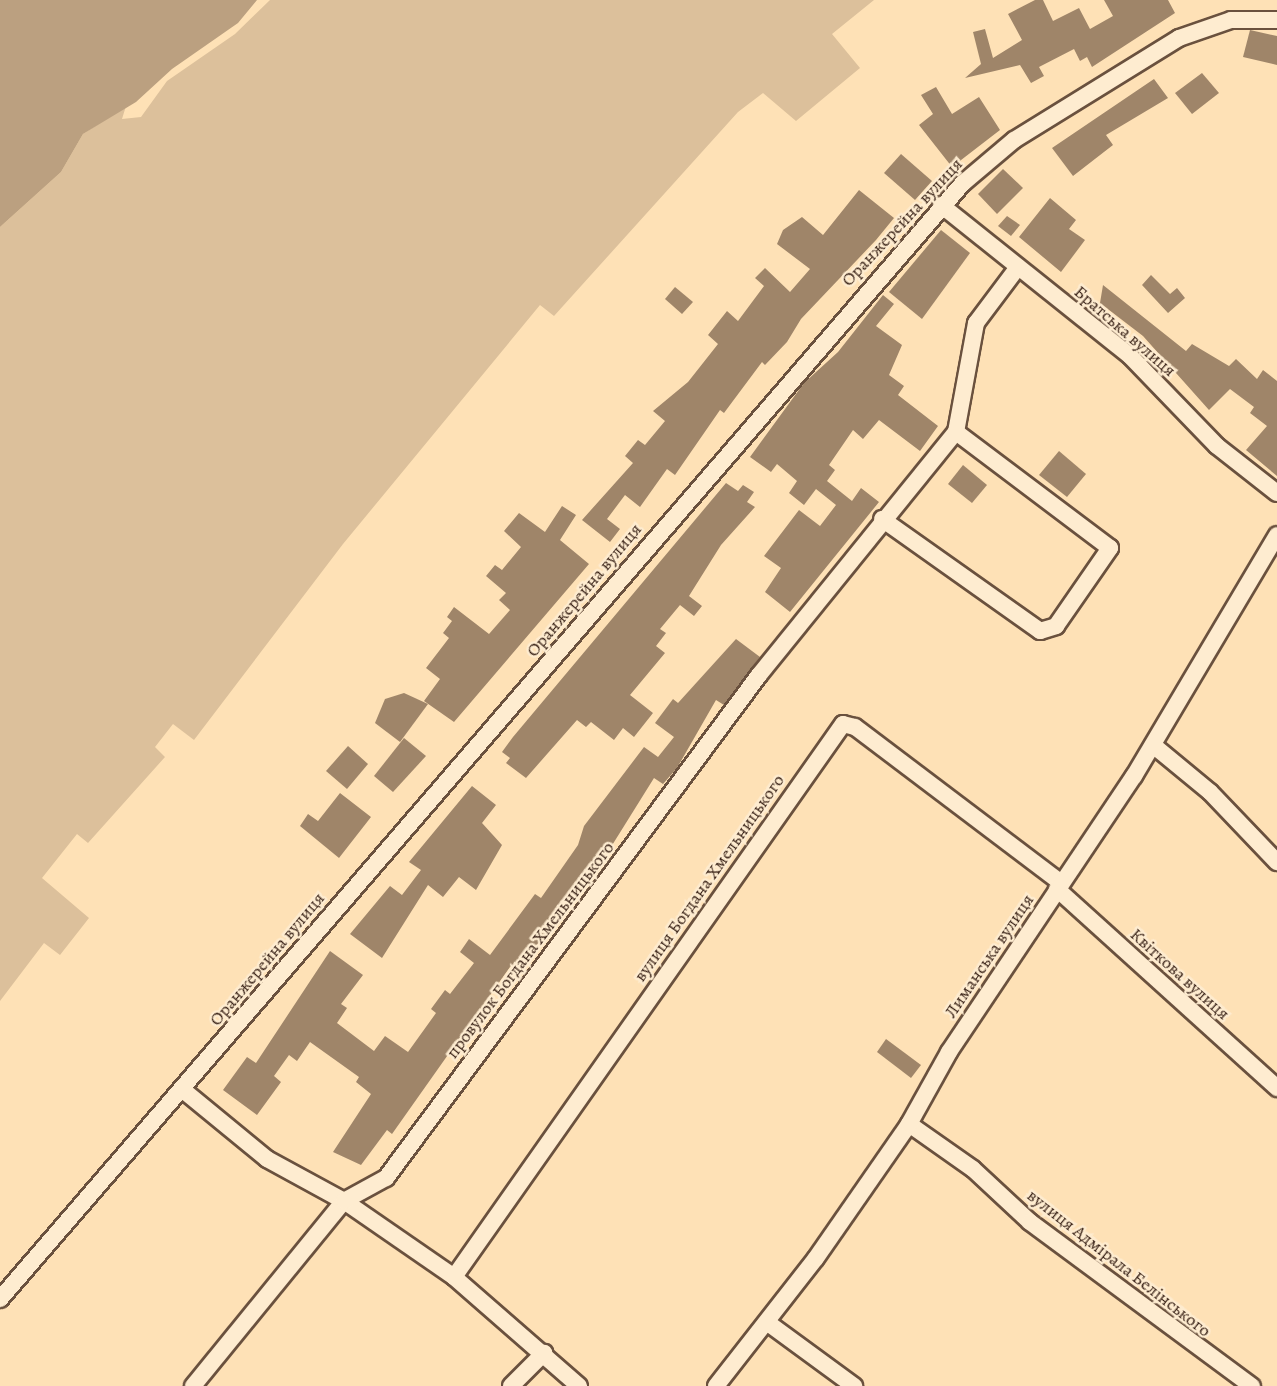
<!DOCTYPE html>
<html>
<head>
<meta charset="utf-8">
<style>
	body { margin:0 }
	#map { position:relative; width:1277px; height:1386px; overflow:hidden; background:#fee1b6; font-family:Alegreya,serif }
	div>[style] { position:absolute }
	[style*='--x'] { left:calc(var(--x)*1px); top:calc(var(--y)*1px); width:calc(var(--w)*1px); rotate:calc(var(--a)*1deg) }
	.green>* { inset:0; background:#dcc09b }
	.water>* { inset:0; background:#bba080 }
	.building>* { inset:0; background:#9f8569 }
	.roads { filter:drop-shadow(2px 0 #6a513e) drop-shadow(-2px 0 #6a513e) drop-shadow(0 2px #6a513e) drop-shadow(0 -2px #6a513e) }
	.minor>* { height:16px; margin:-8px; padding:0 8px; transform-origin:8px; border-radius:8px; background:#feecd0 }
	span { translate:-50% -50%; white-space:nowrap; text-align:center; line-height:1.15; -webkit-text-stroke:5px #feecd0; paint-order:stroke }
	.street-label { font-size:18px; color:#382116 }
</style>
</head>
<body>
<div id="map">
	<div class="green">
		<div style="clip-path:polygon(270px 0,874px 0,832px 34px,860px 68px,796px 121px,763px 93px,738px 112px,554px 316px,540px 305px,343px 544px,194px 740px,173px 724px,155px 747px,165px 757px,88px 843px,77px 834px,42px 878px,89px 918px,60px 955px,44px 943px,0 1001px,0 227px,61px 172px,83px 134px,126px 106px,122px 119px,141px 117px,167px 81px,235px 34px)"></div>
	</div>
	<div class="water">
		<div style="clip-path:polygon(0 0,257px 0,238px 23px,172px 69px,136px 102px,83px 134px,61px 172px,0 227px)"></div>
	</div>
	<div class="building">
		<div style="clip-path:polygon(1035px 0,1043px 0,1053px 21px,1079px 8px,1090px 29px,1113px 16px,1104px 0,1168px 0,1175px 13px,1092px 67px,1087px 57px,1080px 61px,1074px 49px,1039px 67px,1044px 76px,1031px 83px,1020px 65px,965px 78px,981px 64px,973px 32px,985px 29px,993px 58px,1022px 40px,1008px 14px)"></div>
		<div style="clip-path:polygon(1250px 30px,1277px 36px,1277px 65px,1243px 57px)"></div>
		<div style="clip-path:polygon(1202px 73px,1219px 93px,1192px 114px,1175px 93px)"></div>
		<div style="clip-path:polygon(1154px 79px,1168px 98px,1106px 135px,1113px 145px,1073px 176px,1052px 148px)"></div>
		<div style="clip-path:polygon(936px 87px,952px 114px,979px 97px,1000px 130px,952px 167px,919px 125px,933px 114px,921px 95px)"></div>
		<div style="clip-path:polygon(901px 154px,932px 181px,915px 200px,884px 173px)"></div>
		<div style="clip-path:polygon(1003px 169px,1023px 188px,997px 214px,978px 194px)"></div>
		<div style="clip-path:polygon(859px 190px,894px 218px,876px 240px,801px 319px,787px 342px,765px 365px,762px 362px,724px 413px,720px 410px,675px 475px,667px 469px,640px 507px,625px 495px,607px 519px,620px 529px,610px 542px,582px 520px,633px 463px,625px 456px,638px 440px,645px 445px,665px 421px,653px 411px,688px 382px,718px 344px,708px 335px,727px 311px,738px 321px,764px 286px,755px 278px,765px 268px,790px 292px,810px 269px,777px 244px,783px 230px,802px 217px,823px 235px)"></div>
		<div style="clip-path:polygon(1050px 198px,1076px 220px,1069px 229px,1085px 240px,1061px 272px,1019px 237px)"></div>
		<div style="clip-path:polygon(1007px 216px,1020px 225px,1011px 236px,998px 226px)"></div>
		<div style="clip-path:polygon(941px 230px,970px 253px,922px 319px,889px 292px)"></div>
		<div style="clip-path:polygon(1151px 275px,1170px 294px,1177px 288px,1185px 298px,1168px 313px,1142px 285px)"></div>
		<div style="clip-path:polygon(1103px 285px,1186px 351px,1192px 344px,1229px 366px,1236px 359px,1257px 379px,1263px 370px,1277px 381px,1277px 476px,1246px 450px,1267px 426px,1250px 413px,1254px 407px,1230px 389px,1209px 410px,1143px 336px,1100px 303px)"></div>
		<div style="clip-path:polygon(675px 287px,693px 302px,682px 314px,665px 299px)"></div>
		<div style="clip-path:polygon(883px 295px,894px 304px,876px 326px,902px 345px,889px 375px,904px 386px,898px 395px,938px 426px,920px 451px,879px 420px,863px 439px,853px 430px,829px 465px,835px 470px,827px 481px,852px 501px,861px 488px,879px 502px,790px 612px,765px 592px,781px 568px,764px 556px,799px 510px,820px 526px,836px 505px,816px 489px,804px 505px,789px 493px,797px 481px,777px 464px,771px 472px,750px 457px,804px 383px,838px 352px)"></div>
		<div style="clip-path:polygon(1059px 451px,1086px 474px,1067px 497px,1039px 475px)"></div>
		<div style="clip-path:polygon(963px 465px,987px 485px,972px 503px,948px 484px)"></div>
		<div style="clip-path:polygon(726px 483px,738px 491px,743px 485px,754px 492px,747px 502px,755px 507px,721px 545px,689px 596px,702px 606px,694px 616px,680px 605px,660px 629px,666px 633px,656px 646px,665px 653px,630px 695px,653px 713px,634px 737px,623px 728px,614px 740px,591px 722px,586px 727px,577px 720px,526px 778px,506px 763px,510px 758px,502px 752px,513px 737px)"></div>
		<div style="clip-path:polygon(562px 506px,576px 515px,560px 540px,589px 564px,454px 722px,424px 701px,440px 679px,426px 668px,449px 638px,443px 633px,452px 621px,447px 617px,454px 607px,489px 634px,510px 610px,499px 600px,506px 593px,486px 576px,495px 565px,502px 570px,521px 547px,504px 531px,519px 513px,545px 532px)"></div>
		<div style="clip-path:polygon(736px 639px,760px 657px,724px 705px,716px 700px,677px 768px,663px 784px,654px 778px,601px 863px,519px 968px,510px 967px,392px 1134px,387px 1130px,361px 1165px,333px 1152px,371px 1094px,356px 1082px,359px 1077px,310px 1042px,297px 1061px,289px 1055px,274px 1076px,281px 1082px,257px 1115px,223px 1090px,247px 1057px,256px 1063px,330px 951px,363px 975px,341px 1004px,347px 1008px,337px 1023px,374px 1051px,385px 1036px,408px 1052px,436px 1013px,431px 1009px,445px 990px,450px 994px,474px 963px,460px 952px,469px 939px,490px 955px,535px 894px,541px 898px,578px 845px,584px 826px,644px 747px,658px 757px,674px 737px,655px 723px,673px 699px,678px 703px)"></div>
		<div style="clip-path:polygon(404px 693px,428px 704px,400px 742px,375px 723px,385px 699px)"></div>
		<div style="clip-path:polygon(404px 738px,426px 756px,393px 792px,374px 776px)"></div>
		<div style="clip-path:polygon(348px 746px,368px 764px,347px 789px,326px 771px)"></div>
		<div style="clip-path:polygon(472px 786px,496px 805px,482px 823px,502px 845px,476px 890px,459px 877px,443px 897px,428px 885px,382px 958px,350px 934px,390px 886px,402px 895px,421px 870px,409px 862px)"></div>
		<div style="clip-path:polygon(340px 793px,371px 817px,339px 858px,300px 826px,308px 814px,318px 821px)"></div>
		<div style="clip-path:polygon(886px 1039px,921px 1065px,911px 1078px,877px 1052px)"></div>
	</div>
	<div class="roads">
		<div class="minor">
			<div style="--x:941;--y:205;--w:242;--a:38.6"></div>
			<div style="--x:1130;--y:356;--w:125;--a:46"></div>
			<div style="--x:1217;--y:446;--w:76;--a:38.1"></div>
			<div style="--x:882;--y:519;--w:194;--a:35.3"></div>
			<div style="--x:1040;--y:631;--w:17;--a:-17"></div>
			<div style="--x:1056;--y:626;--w:95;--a:-55.3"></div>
			<div style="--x:1110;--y:548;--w:193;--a:-143"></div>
			<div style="--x:1153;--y:745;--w:74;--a:39.5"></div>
			<div style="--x:1210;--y:792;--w:97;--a:46.3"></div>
			<div style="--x:1057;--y:889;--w:297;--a:42.1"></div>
			<div style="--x:183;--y:1090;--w:109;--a:39.4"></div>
			<div style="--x:267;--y:1159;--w:88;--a:28.6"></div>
			<div style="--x:344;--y:1201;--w:134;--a:34.6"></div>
			<div style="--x:454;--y:1277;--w:166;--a:41.1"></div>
			<div style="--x:909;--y:1124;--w:78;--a:35.1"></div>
			<div style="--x:973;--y:1169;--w:78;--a:42.9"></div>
			<div style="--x:1030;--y:1222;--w:276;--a:36.5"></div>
			<div style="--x:454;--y:1277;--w:676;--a:-54.88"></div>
			<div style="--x:843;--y:724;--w:12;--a:14"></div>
			<div style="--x:855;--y:727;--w:258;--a:37.1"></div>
			<div style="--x:0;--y:1299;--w:1473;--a:-49.21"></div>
			<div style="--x:962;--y:184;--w:68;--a:-40.2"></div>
			<div style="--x:1014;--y:140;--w:194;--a:-31.7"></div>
			<div style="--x:1179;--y:38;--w:55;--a:-19.1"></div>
			<div style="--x:1231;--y:20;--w:46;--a:0"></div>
			<div style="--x:768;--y:1323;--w:107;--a:36.2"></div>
			<div style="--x:193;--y:1386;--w:239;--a:-50.8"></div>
			<div style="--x:344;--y:1201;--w:48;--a:-28.7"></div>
			<div style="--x:386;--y:1178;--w:626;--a:-53.44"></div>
			<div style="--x:759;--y:675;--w:313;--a:-51"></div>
			<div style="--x:956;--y:432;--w:111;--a:-79.6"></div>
			<div style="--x:976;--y:323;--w:70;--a:-53.1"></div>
			<div style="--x:511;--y:1386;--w:47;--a:-45"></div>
			<div style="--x:716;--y:1386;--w:162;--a:-52"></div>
			<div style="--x:816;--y:1258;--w:163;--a:-55.2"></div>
			<div style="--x:909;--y:1124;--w:82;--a:-60.9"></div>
			<div style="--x:949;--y:1052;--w:332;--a:-56.2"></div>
			<div style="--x:1134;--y:776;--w:280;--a:-59.3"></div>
		</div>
	</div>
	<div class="street-label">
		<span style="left:902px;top:222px;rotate:-47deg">Оранжерейна вулиця</span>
		<span style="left:1125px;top:331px;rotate:41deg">Братська вулиця</span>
		<span style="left:584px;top:590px;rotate:-50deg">Оранжерейна вулиця</span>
		<span style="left:709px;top:878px;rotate:-55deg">вулиця Богдана Хмельницького</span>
		<span style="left:530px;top:950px;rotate:-53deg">провулок Богдана Хмельницького</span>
		<span style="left:989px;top:956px;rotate:-56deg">Лиманська вулиця</span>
		<span style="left:267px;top:959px;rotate:-50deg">Оранжерейна вулиця</span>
		<span style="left:1180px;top:974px;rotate:42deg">Квіткова вулиця</span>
		<span style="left:1119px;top:1263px;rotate:38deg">вулиця Адмірала Белінського</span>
	</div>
</div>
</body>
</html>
